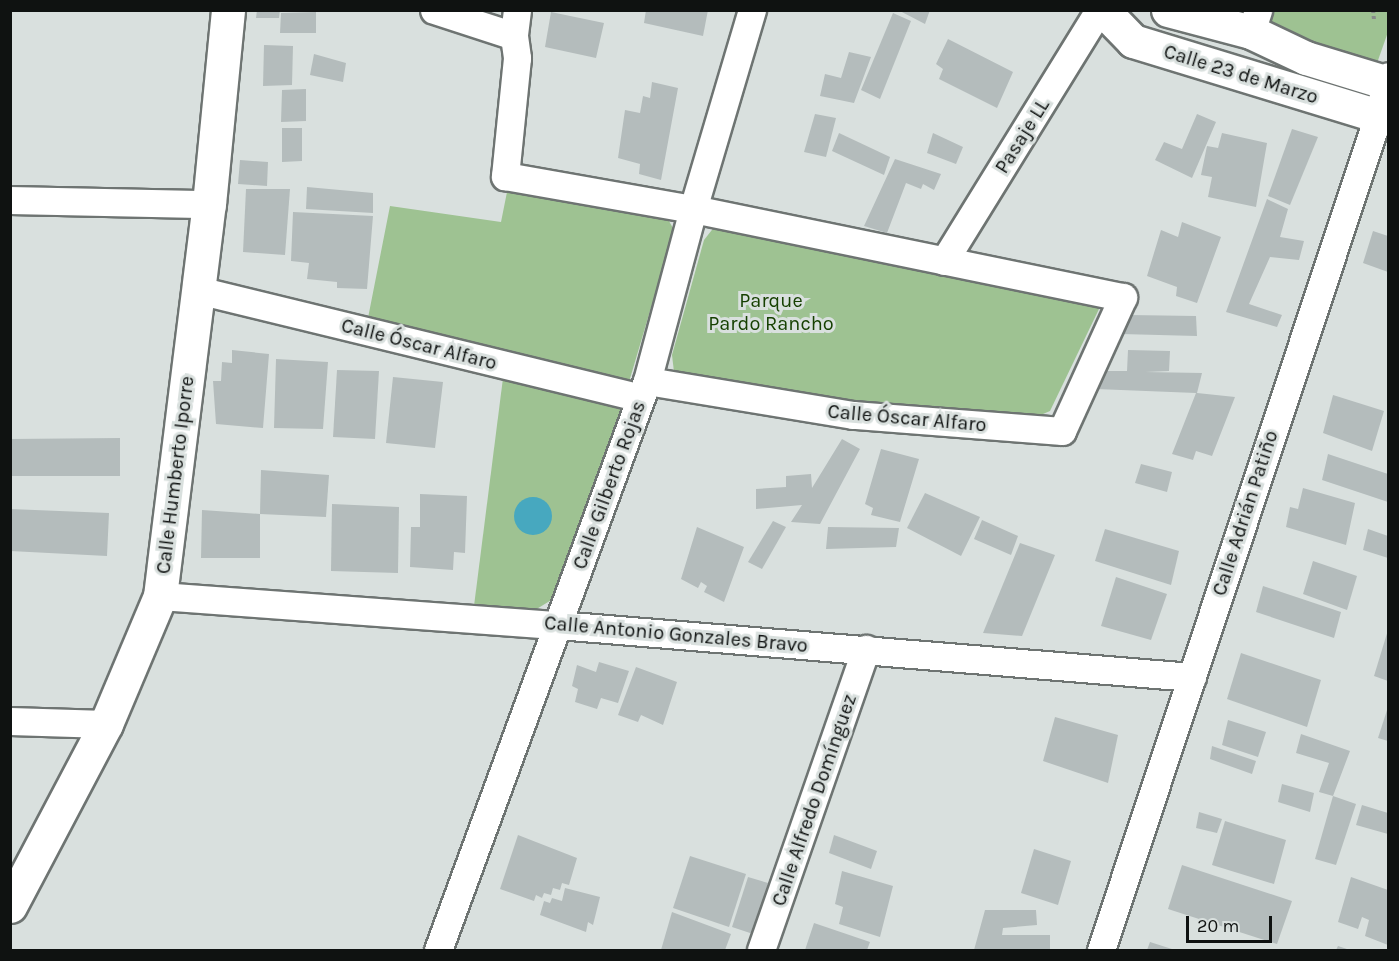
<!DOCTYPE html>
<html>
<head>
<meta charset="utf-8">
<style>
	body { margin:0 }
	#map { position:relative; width:1399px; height:961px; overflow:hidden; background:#d9e0de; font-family:Karla,sans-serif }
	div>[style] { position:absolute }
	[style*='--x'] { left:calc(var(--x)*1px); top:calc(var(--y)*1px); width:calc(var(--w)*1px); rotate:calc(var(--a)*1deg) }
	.green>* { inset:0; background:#9ec292 }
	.water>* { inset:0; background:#47a8bf }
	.round { border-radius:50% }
	.building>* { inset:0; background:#b4bcbc }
	.path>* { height:4px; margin-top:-2px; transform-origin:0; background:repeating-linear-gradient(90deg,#868b8a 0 3px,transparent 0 6px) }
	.roads { filter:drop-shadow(2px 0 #6e7472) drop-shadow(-2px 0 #6e7472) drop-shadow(0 2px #6e7472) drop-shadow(0 -2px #6e7472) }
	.minor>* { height:27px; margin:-13.5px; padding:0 13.5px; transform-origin:13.5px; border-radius:13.5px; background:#fff }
	.tertiary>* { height:33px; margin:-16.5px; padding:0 16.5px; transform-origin:16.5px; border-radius:16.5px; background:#fff }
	span { translate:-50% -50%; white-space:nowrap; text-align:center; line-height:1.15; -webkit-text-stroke:6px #d9e0de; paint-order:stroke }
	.street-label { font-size:20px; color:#0f1211 }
	.park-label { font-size:20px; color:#164001 }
	.frame { position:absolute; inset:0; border:12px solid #0f1211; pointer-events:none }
	.scale { position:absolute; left:1186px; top:916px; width:86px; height:27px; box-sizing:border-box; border:3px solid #0f1211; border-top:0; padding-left:8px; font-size:18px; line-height:21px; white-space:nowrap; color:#0f1211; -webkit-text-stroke:4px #d9e0de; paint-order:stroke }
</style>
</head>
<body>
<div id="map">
	<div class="green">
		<div style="clip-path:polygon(1268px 11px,1388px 11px,1388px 32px,1376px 66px,1304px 42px,1279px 29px,1267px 18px)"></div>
		<div style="clip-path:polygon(508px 187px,653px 215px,669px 221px,674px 230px,629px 382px,368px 318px,390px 206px,501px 222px)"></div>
		<div style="clip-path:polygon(715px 226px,1089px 299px,1099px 309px,1050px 411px,1036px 417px,933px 411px,688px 378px,674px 372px,672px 355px,704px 240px)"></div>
		<div style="clip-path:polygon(503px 378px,623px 405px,553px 599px,535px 610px,474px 606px)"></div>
	</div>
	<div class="water">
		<div class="round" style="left:514px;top:497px;width:38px;height:38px"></div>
	</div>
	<div class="building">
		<div style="clip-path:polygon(257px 10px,280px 10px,279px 18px,256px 18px)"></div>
		<div style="clip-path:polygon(646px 10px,708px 10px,703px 36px,644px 23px)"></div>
		<div style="clip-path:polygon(898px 10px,930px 10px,925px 24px)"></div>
		<div style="clip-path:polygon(316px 12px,316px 33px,280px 33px,281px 13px)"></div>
		<div style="clip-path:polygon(551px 12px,604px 23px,596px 58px,545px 47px)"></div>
		<div style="clip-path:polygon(893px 13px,911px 21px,880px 99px,861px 90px)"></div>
		<div style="clip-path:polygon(948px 39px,1013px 72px,997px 108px,939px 79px,943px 69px,936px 64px)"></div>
		<div style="clip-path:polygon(264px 45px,293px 46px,292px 85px,263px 86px)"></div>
		<div style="clip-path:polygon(849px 52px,871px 57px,854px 103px,820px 96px,825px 74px,841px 78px)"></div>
		<div style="clip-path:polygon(314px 54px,346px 63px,343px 82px,310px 75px)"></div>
		<div style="clip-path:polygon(652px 82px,678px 88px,661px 180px,639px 174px,640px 164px,618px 158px,625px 110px,640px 113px,643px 96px,650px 98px)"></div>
		<div style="clip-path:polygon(306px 89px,306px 121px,281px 122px,282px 90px)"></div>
		<div style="clip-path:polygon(815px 114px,836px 118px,826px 157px,804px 152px)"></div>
		<div style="clip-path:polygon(1197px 114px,1216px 122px,1192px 178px,1155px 160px,1164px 142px,1182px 149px)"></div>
		<div style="clip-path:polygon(282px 128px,302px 128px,302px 161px,282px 162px)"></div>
		<div style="clip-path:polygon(1292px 129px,1318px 137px,1290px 205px,1268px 196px)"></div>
		<div style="clip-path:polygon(839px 133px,890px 157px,884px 175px,832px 151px)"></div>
		<div style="clip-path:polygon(933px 133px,963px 147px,956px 164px,927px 153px)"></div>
		<div style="clip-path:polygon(1222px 133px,1267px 143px,1256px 207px,1208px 197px,1212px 177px,1201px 175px,1207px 146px,1218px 148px)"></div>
		<div style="clip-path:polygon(895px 159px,941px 174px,934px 190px,923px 184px,921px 189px,906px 183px,887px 233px,864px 226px)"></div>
		<div style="clip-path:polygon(240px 160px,268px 162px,267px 186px,238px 184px)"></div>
		<div style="clip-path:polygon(307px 187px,373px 193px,373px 213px,306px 209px)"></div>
		<div style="clip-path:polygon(246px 189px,290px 189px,285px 255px,243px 252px)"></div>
		<div style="clip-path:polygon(1267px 199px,1288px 209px,1280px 237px,1304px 241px,1299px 260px,1270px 257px,1249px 304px,1282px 315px,1277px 327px,1226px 312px)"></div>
		<div style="clip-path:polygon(293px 212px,373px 216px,367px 289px,337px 288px,337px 282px,307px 279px,309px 263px,291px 261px)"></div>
		<div style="clip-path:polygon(1182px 222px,1221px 237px,1197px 303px,1176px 296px,1177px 287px,1147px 276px,1161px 230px,1178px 237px)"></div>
		<div style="clip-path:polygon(1373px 231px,1388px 236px,1388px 272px,1363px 263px)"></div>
		<div style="clip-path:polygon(1129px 315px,1196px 316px,1197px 336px,1121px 334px)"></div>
		<div style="clip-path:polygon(232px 350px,269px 354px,263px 428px,216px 424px,213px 381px,221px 381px,222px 362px,232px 363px)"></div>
		<div style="clip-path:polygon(1128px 350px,1170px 351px,1169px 371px,1145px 372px,1202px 373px,1197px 393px,1235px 397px,1212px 456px,1196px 451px,1193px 460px,1172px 454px,1196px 393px,1096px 389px,1104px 371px,1127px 371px)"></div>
		<div style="clip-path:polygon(276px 359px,328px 362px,323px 429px,274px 428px)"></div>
		<div style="clip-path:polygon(337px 370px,379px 371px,375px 439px,333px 437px)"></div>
		<div style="clip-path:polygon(393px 377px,443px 382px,435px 448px,386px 443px)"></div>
		<div style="clip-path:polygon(1333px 395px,1384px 411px,1372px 451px,1323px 433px)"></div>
		<div style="clip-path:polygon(120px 438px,120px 476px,10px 476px,10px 439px)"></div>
		<div style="clip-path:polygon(842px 439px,860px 449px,820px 524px,791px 522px,802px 505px,756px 509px,756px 489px,786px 487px,786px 476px,811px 474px,812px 488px)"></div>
		<div style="clip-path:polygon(881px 449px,919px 459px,900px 522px,871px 515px,873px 508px,865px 504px)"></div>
		<div style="clip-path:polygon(1328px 454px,1388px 474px,1388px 502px,1322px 480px)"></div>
		<div style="clip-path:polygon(1141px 464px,1172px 472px,1167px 492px,1135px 483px)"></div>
		<div style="clip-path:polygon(261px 470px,329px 475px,326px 517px,260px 514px)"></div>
		<div style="clip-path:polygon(1303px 488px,1355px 503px,1346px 545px,1286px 527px,1290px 507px,1298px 509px)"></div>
		<div style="clip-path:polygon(925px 493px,980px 517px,961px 556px,907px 528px)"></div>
		<div style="clip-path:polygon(420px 494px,467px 496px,465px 553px,454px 552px,453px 570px,410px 567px,411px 527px,420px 527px)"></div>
		<div style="clip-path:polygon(332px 504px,399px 507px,398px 573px,331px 571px)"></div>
		<div style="clip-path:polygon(10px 509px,109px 513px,107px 556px,10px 551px)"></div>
		<div style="clip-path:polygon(202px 510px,260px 514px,260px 558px,201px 558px)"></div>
		<div style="clip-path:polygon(982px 520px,1018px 536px,1011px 555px,974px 539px)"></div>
		<div style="clip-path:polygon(773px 521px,786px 527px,762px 569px,748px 562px)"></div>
		<div style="clip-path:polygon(697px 527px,744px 547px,724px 602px,704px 592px,707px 586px,701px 582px,698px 588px,681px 579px)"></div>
		<div style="clip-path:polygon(828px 527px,899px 528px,896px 547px,826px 549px)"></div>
		<div style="clip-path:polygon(1105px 529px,1179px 551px,1171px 585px,1095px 561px)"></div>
		<div style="clip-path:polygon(1368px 529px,1388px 536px,1388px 558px,1363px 550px)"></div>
		<div style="clip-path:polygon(1020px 543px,1055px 555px,1022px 636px,983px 633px)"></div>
		<div style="clip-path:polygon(1313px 561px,1357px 576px,1347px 610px,1303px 594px)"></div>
		<div style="clip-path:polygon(1116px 577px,1167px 594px,1151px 640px,1101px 626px)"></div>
		<div style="clip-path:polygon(1263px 586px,1341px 612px,1334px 638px,1256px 612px)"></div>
		<div style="clip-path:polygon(1388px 630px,1388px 681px,1374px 676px)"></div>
		<div style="clip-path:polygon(1241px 653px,1321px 680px,1307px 727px,1227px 699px)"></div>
		<div style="clip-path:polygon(599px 662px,629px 671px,618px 703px,601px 698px,597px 709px,575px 702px,578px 689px,572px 686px,577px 665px,596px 672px)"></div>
		<div style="clip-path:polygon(636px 667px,677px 682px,663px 725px,641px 715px,638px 722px,618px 715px)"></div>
		<div style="clip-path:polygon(1388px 707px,1388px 741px,1378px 738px)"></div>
		<div style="clip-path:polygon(1055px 717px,1118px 735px,1108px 783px,1043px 761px)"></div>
		<div style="clip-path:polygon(1228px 720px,1266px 732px,1258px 757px,1222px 745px)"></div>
		<div style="clip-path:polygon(1301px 734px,1350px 751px,1333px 796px,1319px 792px,1329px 763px,1296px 753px)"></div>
		<div style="clip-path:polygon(1212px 746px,1256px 761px,1252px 774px,1210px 759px)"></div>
		<div style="clip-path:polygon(1282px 784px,1314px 793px,1310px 812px,1278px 802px)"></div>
		<div style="clip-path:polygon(1333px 796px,1356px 804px,1336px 865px,1315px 859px)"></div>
		<div style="clip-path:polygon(1362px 805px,1388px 813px,1388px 834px,1356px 825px)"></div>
		<div style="clip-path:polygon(1199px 812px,1222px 819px,1217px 833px,1196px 828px)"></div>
		<div style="clip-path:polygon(1225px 821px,1286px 840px,1274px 884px,1212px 865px)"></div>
		<div style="clip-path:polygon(518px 835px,577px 858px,569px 885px,562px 883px,560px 890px,553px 888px,551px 895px,544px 893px,542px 898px,536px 895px,534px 901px,500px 889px)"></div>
		<div style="clip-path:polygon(834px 835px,877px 851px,871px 869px,829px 853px)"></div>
		<div style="clip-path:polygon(1034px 849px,1071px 861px,1058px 905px,1021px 893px)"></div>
		<div style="clip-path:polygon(690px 856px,746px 874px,729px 927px,673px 908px)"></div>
		<div style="clip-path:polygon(1182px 865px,1292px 901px,1277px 944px,1168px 909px)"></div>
		<div style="clip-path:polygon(842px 871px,893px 886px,880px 937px,839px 924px,843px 907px,835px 904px)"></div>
		<div style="clip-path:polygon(748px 877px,768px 883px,753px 934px,732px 927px)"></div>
		<div style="clip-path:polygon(1351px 877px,1388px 890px,1388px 945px,1365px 936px,1369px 920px,1362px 917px,1358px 929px,1338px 922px)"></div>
		<div style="clip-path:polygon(565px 888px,600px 897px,593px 925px,588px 922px,586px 932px,540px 915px,544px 901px,550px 903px,552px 898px,562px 901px)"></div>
		<div style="clip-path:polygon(985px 910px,1036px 910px,1037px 925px,1003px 928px,1002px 935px,1050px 935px,1050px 950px,974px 950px)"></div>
		<div style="clip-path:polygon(672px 912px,731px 934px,725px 950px,661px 950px)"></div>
		<div style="clip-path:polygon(814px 923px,870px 942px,867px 950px,805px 950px)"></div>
		<div style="clip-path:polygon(1150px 942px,1175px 950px,1147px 950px)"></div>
		<div style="clip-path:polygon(1338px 946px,1350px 950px,1336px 950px)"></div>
	</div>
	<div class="path">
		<div style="--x:1373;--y:10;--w:10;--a:84"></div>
	</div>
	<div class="roads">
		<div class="minor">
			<div style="--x:434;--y:10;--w:84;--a:18"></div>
			<div style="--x:517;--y:10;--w:26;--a:97"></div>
			<div style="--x:514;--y:36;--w:22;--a:82"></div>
			<div style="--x:517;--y:58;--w:119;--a:95.8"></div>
			<div style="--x:505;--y:176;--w:191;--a:10"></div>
			<div style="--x:693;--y:209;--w:439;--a:11.6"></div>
			<div style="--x:1123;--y:297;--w:147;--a:114.5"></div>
			<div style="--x:1062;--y:431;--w:210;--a:-175.6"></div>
			<div style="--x:853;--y:415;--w:209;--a:-170.6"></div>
			<div style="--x:1251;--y:32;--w:23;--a:-72"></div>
			<div style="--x:10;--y:200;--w:199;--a:1.2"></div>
			<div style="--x:944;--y:261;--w:295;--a:-58.3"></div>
			<div style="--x:198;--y:290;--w:455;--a:13.7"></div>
			<div style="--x:160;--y:596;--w:399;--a:4.2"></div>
			<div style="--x:558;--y:625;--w:636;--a:4.69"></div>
			<div style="--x:10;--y:721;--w:96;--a:1.8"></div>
			<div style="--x:438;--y:950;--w:606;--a:-69.83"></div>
			<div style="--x:647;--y:381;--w:178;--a:-75"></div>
			<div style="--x:693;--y:209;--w:208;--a:-73.5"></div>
			<div style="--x:761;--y:950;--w:319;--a:-70.8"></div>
			<div style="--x:1101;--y:950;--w:879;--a:-71.63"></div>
			<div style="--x:1378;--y:116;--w:41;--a:-76"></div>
		</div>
		<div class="tertiary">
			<div style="--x:1103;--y:10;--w:43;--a:45.9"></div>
			<div style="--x:1133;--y:41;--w:267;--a:17"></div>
			<div style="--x:1168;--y:10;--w:86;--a:14.8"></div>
			<div style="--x:1251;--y:32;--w:61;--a:25.3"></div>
			<div style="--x:1306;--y:58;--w:86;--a:17"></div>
			<div style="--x:10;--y:906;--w:206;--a:-62.2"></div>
			<div style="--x:106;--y:724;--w:139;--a:-67.1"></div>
			<div style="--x:160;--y:596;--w:395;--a:-82.9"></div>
			<div style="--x:209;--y:204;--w:195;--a:-84.4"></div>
		</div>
	</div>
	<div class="street-label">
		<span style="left:1241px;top:74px;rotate:17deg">Calle 23 de Marzo</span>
		<span style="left:1022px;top:136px;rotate:-58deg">Pasaje LL</span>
		<span style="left:419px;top:344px;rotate:14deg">Calle Óscar Alfaro</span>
		<span style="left:907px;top:418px;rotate:5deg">Calle Óscar Alfaro</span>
		<span style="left:175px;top:475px;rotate:-83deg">Calle Humberto Iporre</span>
		<span style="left:609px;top:485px;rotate:-70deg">Calle Gilberto Rojas</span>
		<span style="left:1245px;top:513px;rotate:-72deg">Calle Adrián Patiño</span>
		<span style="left:676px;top:634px;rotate:5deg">Calle Antonio Gonzales Bravo</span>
		<span style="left:814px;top:800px;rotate:-71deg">Calle Alfredo Domínguez</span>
	</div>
	<div class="park-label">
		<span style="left:771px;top:312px">Parque<br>Pardo Rancho</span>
	</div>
	<div class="frame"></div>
	<div class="scale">20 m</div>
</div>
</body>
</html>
